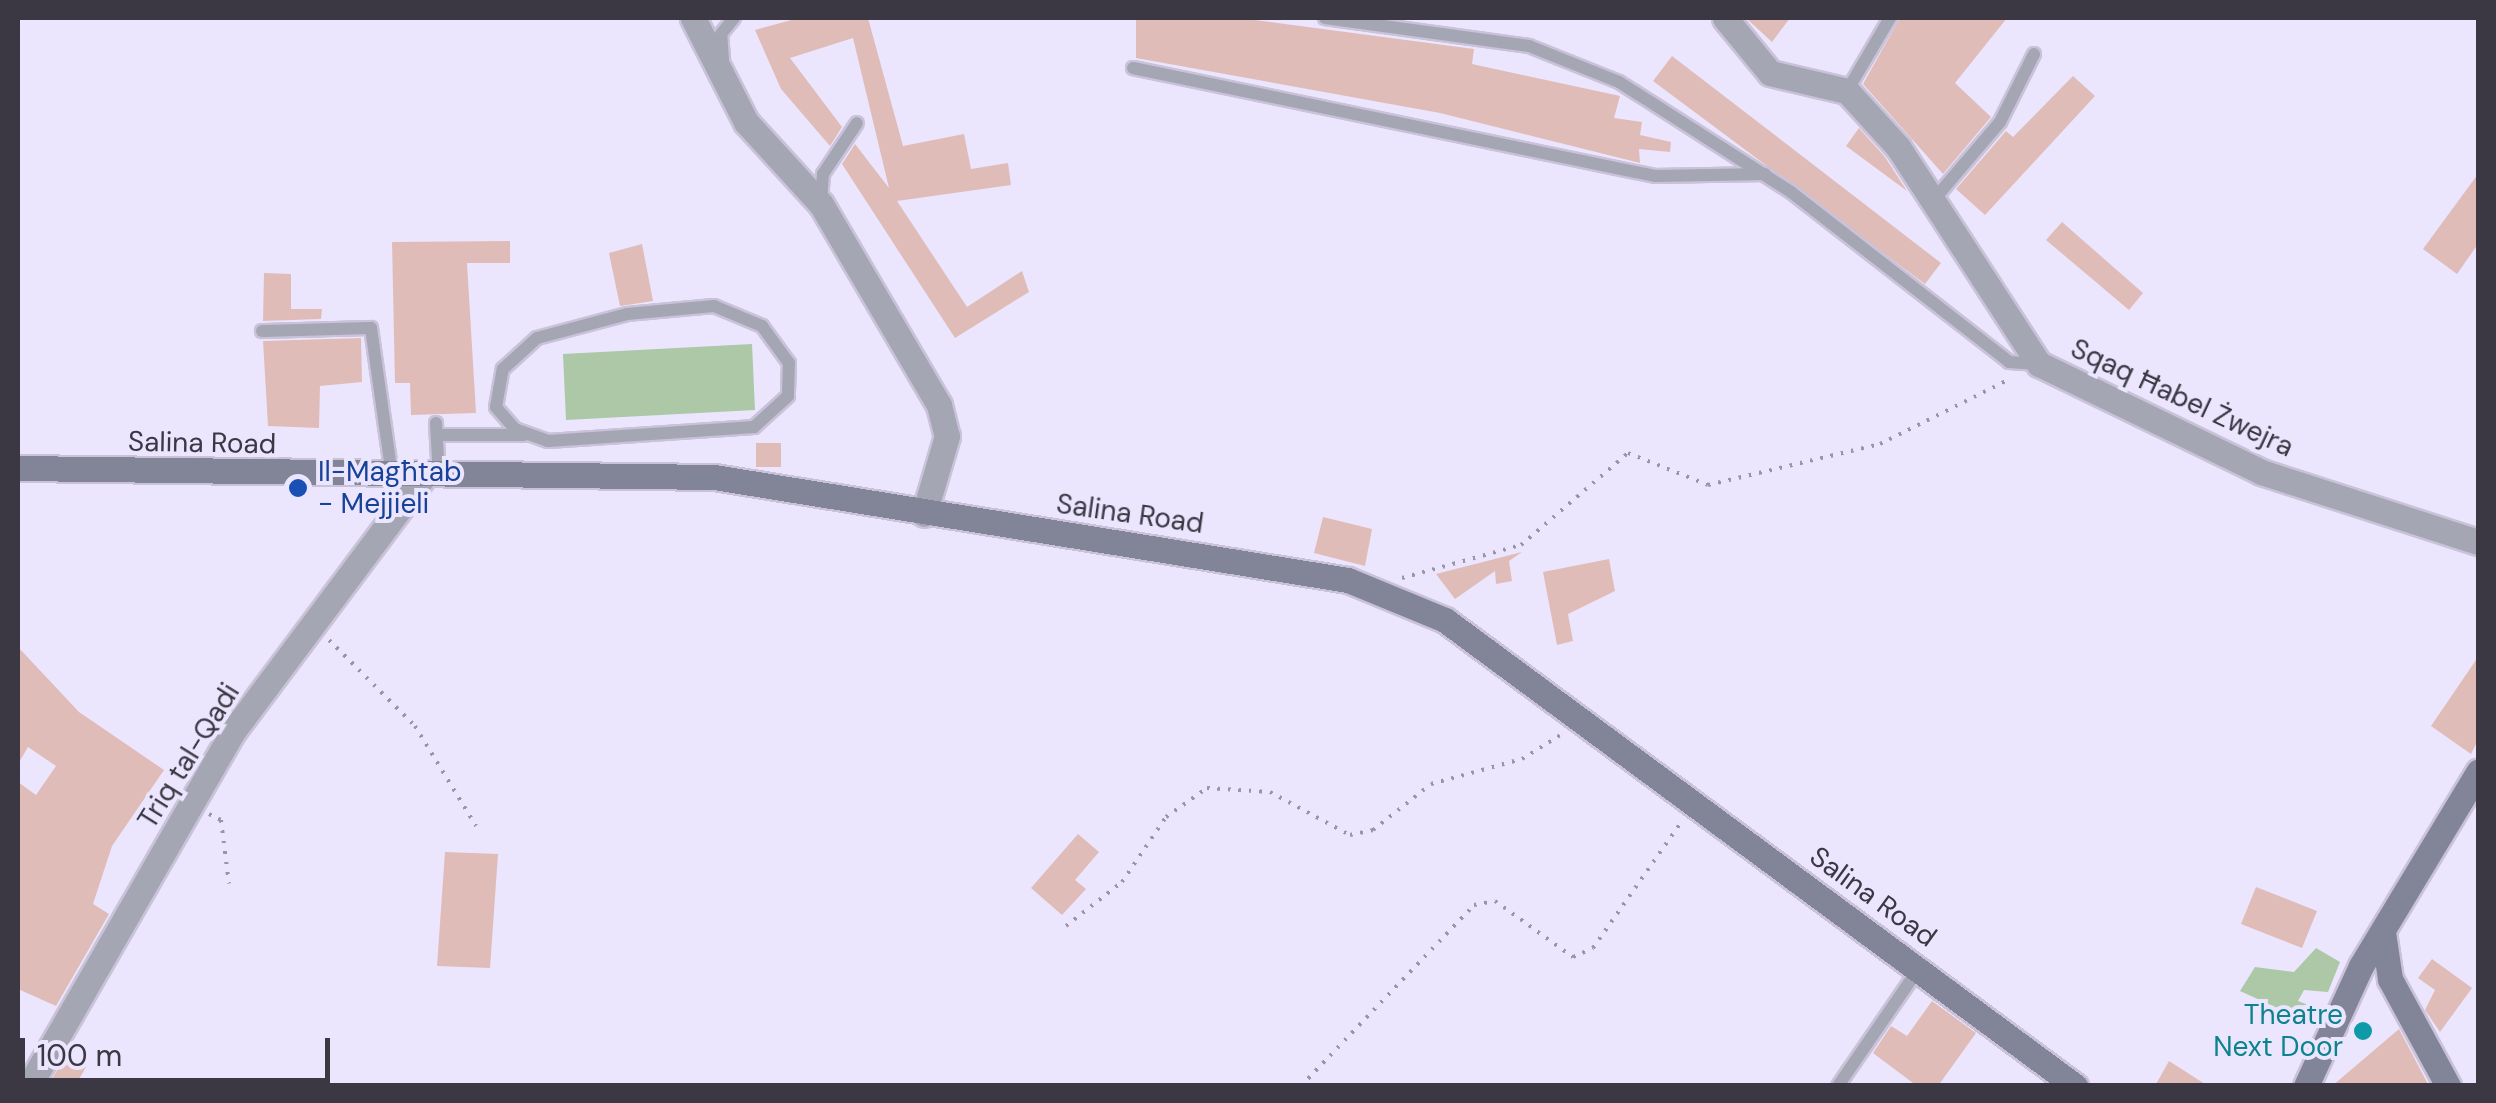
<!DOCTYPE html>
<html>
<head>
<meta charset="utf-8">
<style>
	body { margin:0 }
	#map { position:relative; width:2496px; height:1103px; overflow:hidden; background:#ece5fe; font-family:"DM Sans",sans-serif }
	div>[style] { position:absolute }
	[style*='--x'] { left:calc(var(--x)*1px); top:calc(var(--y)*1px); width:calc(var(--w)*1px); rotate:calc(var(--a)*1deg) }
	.green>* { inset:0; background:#acc8a7 }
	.building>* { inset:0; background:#e0bcb8 }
	.path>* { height:4px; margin-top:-2px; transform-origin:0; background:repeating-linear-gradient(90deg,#9a94a7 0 2.5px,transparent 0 10.5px) }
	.roads { filter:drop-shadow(2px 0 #c9c2d9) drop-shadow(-2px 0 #c9c2d9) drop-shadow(0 2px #c9c2d9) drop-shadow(0 -2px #c9c2d9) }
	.service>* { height:12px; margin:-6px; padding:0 6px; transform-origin:6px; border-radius:6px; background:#a4a6b3 }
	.minor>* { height:25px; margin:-12.5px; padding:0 12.5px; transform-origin:12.5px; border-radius:12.5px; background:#a4a6b3 }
	.secondary>* { height:25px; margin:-12.5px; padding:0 12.5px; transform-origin:12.5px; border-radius:12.5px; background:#828598 }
	.dots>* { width:28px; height:28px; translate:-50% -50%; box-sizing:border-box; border:5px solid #ece5fe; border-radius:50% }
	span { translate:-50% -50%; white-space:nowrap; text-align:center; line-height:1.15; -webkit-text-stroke:8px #ece5fe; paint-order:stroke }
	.street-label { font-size:28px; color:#3b3743 }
	.transit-label { font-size:28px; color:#164399 }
	.left { translate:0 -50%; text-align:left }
	.culture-label { font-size:28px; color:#0d838f }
	.right { translate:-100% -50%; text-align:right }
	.frame { position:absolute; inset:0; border:20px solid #3b3743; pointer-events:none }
	.scale { position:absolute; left:20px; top:1038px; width:310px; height:45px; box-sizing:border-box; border:5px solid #3b3743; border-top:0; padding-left:12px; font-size:30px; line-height:35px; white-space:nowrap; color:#3b3743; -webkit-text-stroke:8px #ece5fe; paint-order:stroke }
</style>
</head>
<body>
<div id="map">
	<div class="green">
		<div style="clip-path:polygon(752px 344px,755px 410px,566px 420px,563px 354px)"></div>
		<div style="clip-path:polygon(2316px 948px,2340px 962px,2328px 992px,2304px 990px,2298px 1001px,2321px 1010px,2315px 1025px,2240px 991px,2255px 967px,2294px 972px)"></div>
	</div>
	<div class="building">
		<div style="clip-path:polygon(799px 18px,868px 18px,903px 146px,964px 134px,971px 169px,1008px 163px,1011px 185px,897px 201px,967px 307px,1022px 271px,1029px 292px,955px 338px,842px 164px,855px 144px,889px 188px,853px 38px,790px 58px,842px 127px,830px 146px,781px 89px,755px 30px)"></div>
		<div style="clip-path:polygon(1136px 18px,1239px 18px,1474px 49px,1472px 64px,1620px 96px,1614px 118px,1642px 122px,1640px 135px,1671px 142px,1670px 152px,1639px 149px,1640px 163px,1440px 113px,1136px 58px)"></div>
		<div style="clip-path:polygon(1746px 18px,1790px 18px,1772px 42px)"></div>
		<div style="clip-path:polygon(1900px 18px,2007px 18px,1955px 83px,1991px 117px,1943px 174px,1863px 84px)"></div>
		<div style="clip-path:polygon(1672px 56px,1941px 263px,1925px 284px,1653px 81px)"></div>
		<div style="clip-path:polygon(2073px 76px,2095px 96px,1985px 215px,1956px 189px,2006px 131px,2013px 137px)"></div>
		<div style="clip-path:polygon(1859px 128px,1885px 157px,1907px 191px,1846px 146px)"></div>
		<div style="clip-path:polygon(2478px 174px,2478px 244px,2457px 274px,2423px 249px)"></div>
		<div style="clip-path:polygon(2062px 222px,2143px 293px,2129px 310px,2046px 240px)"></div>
		<div style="clip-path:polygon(510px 241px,510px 263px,467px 263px,476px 413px,411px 415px,410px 383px,395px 383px,392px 242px)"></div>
		<div style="clip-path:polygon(642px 244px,653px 301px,620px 306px,609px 253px)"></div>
		<div style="clip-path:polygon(264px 273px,291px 274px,291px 309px,322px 309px,321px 319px,263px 321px)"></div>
		<div style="clip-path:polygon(361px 338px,362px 382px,320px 386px,319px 428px,268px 426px,263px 341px)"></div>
		<div style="clip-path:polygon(756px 443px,781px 443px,781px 467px,756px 467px)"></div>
		<div style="clip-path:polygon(1323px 517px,1372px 529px,1365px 566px,1314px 553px)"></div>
		<div style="clip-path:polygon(1522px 552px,1509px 561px,1512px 581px,1496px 584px,1495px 571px,1455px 599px,1436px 574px)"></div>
		<div style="clip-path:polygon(1609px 559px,1615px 591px,1568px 614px,1573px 641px,1557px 645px,1543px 572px)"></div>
		<div style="clip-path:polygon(18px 647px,79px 712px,164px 770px,112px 846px,93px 904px,109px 914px,56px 1006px,18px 989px,18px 782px,36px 795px,56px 766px,28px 747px,18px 764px)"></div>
		<div style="clip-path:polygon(2478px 657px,2478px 740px,2471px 754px,2431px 726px)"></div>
		<div style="clip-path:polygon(1078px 834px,1099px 852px,1075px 880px,1086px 889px,1062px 915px,1031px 888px)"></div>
		<div style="clip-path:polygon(445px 852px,498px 854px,490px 968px,437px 966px)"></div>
		<div style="clip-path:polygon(2256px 887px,2317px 911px,2302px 948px,2241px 924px)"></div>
		<div style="clip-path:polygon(2432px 959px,2472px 988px,2440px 1032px,2425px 1010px,2435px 990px,2418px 978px)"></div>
		<div style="clip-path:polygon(1932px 1001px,1976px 1033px,1938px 1086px,1917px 1086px,1873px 1053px,1891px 1026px,1907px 1036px)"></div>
		<div style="clip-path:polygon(2399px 1029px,2429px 1086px,2332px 1086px)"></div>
		<div style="clip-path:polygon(64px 1058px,86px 1067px,75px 1086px,48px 1086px)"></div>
		<div style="clip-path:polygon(2169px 1061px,2208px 1086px,2155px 1086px)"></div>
	</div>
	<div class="path">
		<div style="--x:1402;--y:578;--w:123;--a:-15.5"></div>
		<div style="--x:1521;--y:545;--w:141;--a:-40.7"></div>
		<div style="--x:1628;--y:453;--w:86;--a:21.8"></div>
		<div style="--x:1708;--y:485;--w:177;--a:-13.4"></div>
		<div style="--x:1880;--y:444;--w:143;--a:-26.6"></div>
		<div style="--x:329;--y:640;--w:122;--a:45"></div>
		<div style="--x:415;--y:726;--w:117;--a:58.6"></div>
		<div style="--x:209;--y:814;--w:13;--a:27"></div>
		<div style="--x:221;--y:820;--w:64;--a:82.9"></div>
		<div style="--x:1066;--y:926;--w:71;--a:-38.2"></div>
		<div style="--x:1122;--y:882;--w:78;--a:-55.9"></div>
		<div style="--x:1166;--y:817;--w:50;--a:-35.3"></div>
		<div style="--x:1207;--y:788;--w:63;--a:3.6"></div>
		<div style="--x:1270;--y:792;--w:91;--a:28.3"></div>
		<div style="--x:1350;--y:835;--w:24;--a:-12"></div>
		<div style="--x:1373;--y:830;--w:74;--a:-38.4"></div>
		<div style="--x:1431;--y:784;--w:94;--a:-15.4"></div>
		<div style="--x:1522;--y:759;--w:47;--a:-32"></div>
		<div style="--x:1301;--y:1086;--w:250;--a:-46.3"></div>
		<div style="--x:1474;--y:905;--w:21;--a:-11"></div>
		<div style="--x:1495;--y:901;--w:96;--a:35.7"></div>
		<div style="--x:1573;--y:957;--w:22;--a:-24"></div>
		<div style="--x:1593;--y:948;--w:155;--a:-55"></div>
	</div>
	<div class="roads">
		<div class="service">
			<div style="--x:1325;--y:18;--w:206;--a:7.8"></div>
			<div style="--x:1529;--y:46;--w:97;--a:21.8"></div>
			<div style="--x:1619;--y:82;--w:204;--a:32.6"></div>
			<div style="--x:1791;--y:192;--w:276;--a:37.9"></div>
			<div style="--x:2009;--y:362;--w:29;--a:4"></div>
			<div style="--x:723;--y:60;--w:26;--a:-94"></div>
			<div style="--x:721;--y:34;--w:21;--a:-51"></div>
			<div style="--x:1133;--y:68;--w:533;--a:11.69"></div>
			<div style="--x:1655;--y:176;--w:110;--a:-1"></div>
			<div style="--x:1847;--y:91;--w:85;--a:-59.5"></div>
			<div style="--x:1937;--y:196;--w:97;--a:-49.6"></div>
			<div style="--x:2000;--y:122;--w:76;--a:-63.4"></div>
			<div style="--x:821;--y:202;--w:28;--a:-86"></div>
			<div style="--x:823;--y:174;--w:61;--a:-56.3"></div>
			<div style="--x:714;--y:306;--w:52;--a:22.6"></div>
			<div style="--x:762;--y:326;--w:46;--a:53.9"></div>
			<div style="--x:789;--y:363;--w:33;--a:92"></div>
			<div style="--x:788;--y:396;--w:46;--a:137.6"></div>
			<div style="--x:754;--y:427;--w:206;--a:176.1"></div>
			<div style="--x:548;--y:441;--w:35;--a:-160"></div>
			<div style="--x:515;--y:429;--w:29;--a:-131"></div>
			<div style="--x:496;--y:407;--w:39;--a:-80"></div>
			<div style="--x:503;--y:369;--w:46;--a:-42.4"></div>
			<div style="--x:537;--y:338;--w:93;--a:-14.9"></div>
			<div style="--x:627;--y:314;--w:87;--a:-5.3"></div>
			<div style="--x:262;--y:331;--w:109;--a:-1.6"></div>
			<div style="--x:371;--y:328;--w:148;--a:81.9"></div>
			<div style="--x:436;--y:423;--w:53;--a:86.8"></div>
			<div style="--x:437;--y:435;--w:87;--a:0"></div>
			<div style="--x:1838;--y:1086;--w:143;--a:-55.5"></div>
		</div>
		<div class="minor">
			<div style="--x:693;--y:18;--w:117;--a:63"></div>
			<div style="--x:746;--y:122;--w:111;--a:47.6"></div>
			<div style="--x:821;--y:204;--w:233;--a:59.6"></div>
			<div style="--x:939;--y:405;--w:32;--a:76"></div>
			<div style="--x:947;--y:436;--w:81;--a:106.4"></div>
			<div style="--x:1725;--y:18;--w:71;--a:50.7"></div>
			<div style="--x:1770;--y:73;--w:79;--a:13.2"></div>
			<div style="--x:1847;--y:91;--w:76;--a:47.7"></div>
			<div style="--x:1898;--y:147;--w:259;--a:57"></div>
			<div style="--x:2039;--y:364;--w:247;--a:25.9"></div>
			<div style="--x:2261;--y:472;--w:228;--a:17.9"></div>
			<div style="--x:29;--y:1086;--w:411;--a:-60.1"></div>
			<div style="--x:234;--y:730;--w:319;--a:-53.2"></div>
		</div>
		<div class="secondary">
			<div style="--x:18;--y:468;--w:696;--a:0.74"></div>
			<div style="--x:714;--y:477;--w:642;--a:9.23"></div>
			<div style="--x:1348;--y:580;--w:105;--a:22.4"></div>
			<div style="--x:1445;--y:620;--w:784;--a:36.49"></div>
			<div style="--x:2383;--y:932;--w:48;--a:81.5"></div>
			<div style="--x:2390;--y:979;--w:122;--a:61.5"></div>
			<div style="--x:2306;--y:1086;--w:132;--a:-65.4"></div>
			<div style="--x:2361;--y:966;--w:227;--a:-58.9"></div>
		</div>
	</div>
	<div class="dots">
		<div style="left:298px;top:488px;background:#1a4fb4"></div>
		<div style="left:2363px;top:1031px;background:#0f9aa8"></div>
	</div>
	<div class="street-label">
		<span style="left:2182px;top:398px;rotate:25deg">Sqaq Ħabel Żwejra</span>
		<span style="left:202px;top:443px;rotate:1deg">Salina Road</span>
		<span style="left:1130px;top:514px;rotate:8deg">Salina Road</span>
		<span style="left:189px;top:756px;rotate:-58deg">Triq tal-Qadi</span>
		<span style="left:1873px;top:897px;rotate:36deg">Salina Road</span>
	</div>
	<div class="transit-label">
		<span class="left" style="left:318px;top:488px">Il-Magħtab<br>- Mejjieli</span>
	</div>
	<div class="culture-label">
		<span class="right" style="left:2343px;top:1031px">Theatre<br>Next Door</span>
	</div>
	<div class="frame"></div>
	<div class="scale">100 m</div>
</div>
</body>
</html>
